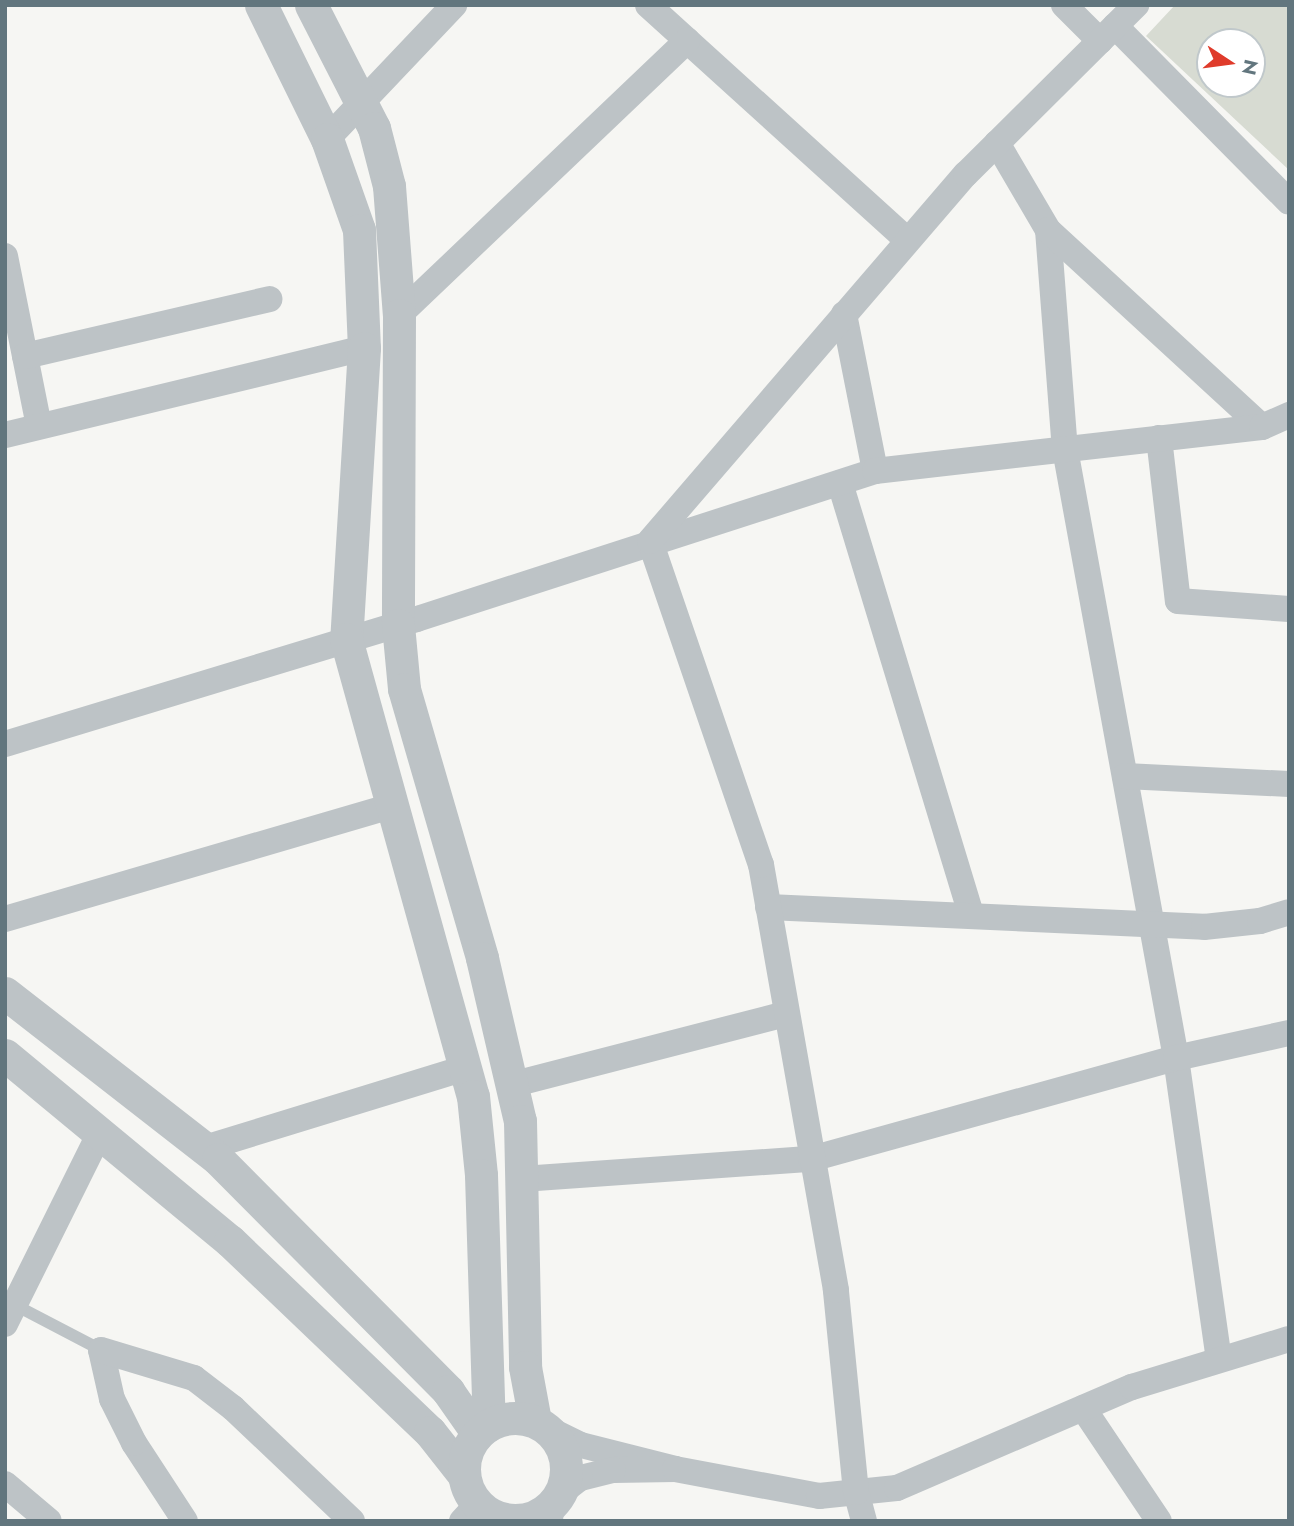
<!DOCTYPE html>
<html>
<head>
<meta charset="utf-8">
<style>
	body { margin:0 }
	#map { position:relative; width:1294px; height:1526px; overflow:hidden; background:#f6f6f3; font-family:Jost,sans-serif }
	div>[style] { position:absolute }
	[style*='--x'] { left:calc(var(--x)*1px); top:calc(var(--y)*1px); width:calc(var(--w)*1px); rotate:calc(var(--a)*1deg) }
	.green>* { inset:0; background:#d7dbd2 }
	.service>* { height:12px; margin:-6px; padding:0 6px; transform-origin:6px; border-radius:6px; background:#bdc3c6 }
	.minor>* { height:26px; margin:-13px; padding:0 13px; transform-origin:13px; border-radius:13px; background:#bdc3c6 }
	.tertiary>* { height:33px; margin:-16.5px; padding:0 16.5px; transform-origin:16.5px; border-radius:16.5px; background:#bdc3c6 }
	.tertiary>.ring { margin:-16.5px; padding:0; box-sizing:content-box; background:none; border:33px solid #bdc3c6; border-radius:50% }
	span { translate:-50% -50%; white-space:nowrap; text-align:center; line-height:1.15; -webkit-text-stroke:7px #fff; paint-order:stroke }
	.frame { position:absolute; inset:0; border:7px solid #62767e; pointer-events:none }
	.north { position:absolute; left:1196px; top:28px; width:70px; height:70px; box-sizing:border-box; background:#fff; border:2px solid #c0c8cb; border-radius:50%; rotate:103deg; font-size:19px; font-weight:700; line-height:28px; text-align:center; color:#62767e }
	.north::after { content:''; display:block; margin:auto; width:24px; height:32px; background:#df3b2b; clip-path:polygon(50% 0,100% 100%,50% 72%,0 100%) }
</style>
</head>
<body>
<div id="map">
	<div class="green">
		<div style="clip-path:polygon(evenodd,1175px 5px,1289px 5px,1289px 170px,1146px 36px,1175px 5px,1210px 42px,1252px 42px,1252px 84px,1210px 84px,1210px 42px)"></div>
	</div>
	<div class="service">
		<div style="--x:15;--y:1305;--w:97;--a:27.6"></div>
	</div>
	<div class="minor">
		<div style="--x:648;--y:5;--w:350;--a:42.2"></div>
		<div style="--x:1064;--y:5;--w:51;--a:45"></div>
		<div style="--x:1115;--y:26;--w:247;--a:45.3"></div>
		<div style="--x:327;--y:139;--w:185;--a:-46.5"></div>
		<div style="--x:997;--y:143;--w:101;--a:59.6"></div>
		<div style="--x:1048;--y:230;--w:220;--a:85.6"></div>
		<div style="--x:1065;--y:449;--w:619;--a:79.67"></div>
		<div style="--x:1176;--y:1058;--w:304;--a:81.9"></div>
		<div style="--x:1048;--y:230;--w:291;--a:42.6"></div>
		<div style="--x:5;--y:256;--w:173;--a:78.7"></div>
		<div style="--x:844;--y:314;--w:160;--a:78.8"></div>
		<div style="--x:399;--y:315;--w:398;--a:-43.6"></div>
		<div style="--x:25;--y:356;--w:251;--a:-13.1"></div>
		<div style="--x:5;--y:435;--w:369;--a:-13.6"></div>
		<div style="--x:1159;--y:438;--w:164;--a:83.4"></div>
		<div style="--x:1178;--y:601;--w:111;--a:4.1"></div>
		<div style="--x:840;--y:483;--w:451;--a:73.1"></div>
		<div style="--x:5;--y:744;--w:431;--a:-16.9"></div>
		<div style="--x:417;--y:619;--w:481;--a:-17.9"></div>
		<div style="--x:875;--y:471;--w:389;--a:-6.5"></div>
		<div style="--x:1262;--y:427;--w:30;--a:-24"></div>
		<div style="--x:1125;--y:776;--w:164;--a:2.8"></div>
		<div style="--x:768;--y:907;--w:436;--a:2.6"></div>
		<div style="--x:1204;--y:927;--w:56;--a:-6.1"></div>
		<div style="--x:1260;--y:921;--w:30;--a:-17"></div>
		<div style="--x:5;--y:919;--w:403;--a:-16.3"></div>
		<div style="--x:511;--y:1085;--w:283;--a:-14.5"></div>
		<div style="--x:205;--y:1148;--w:272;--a:-17.1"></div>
		<div style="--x:522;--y:1179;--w:290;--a:-4"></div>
		<div style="--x:811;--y:1159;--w:379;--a:-15.5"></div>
		<div style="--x:1176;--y:1058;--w:116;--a:-12.5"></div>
		<div style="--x:5;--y:1324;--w:213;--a:-63.6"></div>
		<div style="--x:1083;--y:1408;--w:136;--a:56.1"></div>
		<div style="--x:550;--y:1430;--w:34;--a:26"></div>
		<div style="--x:581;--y:1445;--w:97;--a:14.3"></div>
		<div style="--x:675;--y:1469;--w:62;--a:179.1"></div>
		<div style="--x:613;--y:1470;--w:34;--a:166"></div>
		<div style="--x:580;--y:1478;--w:24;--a:142"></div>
		<div style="--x:675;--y:1469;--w:147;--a:10.6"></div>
		<div style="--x:819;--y:1496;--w:78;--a:-5.9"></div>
		<div style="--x:897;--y:1488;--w:256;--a:-23.3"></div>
		<div style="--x:1132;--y:1387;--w:164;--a:-17"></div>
		<div style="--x:5;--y:1484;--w:57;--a:40.1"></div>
		<div style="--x:490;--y:1514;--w:8;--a:60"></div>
		<div style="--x:185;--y:1521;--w:93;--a:-123.2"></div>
		<div style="--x:134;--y:1443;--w:49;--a:-116.6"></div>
		<div style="--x:112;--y:1399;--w:50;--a:-102.7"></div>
		<div style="--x:101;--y:1350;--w:97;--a:16.8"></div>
		<div style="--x:194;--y:1378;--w:49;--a:37.6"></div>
		<div style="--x:233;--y:1408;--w:164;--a:43.5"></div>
		<div style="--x:462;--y:1521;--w:23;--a:-47"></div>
		<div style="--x:550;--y:1521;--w:15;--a:-86"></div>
		<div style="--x:864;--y:1521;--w:30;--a:-105"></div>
		<div style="--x:856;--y:1492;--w:203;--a:-95.7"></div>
		<div style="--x:836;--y:1290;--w:432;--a:-100"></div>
		<div style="--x:761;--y:865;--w:342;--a:-108.9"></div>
		<div style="--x:650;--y:541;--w:484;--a:-49.3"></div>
		<div style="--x:966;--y:174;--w:240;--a:-44.8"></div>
	</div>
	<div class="tertiary">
		<div style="--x:261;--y:5;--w:149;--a:63.8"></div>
		<div style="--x:327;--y:139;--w:96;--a:70.6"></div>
		<div style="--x:359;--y:230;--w:118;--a:87.6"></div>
		<div style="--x:364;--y:348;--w:292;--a:93.5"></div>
		<div style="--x:346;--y:639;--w:474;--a:74.5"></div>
		<div style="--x:473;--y:1096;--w:79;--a:84.2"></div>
		<div style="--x:481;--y:1175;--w:250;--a:88.2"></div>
		<div style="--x:311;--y:5;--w:138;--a:62.9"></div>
		<div style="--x:374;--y:128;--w:60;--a:75.5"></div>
		<div style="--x:389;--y:186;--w:129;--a:85.6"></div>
		<div style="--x:399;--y:315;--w:310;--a:90.2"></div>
		<div style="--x:398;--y:625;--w:64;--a:84.6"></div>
		<div style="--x:404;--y:689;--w:280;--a:73.8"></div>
		<div style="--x:482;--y:958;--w:167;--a:76.9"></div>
		<div style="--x:520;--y:1121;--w:246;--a:88.8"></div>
		<div style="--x:525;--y:1367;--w:55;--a:79.5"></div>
		<div style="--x:5;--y:993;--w:270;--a:37.9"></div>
		<div style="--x:218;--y:1159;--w:327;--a:45.2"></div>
		<div style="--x:448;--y:1391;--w:52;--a:55.1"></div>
		<div style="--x:5;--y:1055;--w:292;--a:39.6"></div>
		<div style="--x:230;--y:1241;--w:277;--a:43.7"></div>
		<div style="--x:430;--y:1432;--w:55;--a:51.7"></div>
		<div class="ring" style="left:464px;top:1418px;width:69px;height:69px"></div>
	</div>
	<div class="frame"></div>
	<div class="north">N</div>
</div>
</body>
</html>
